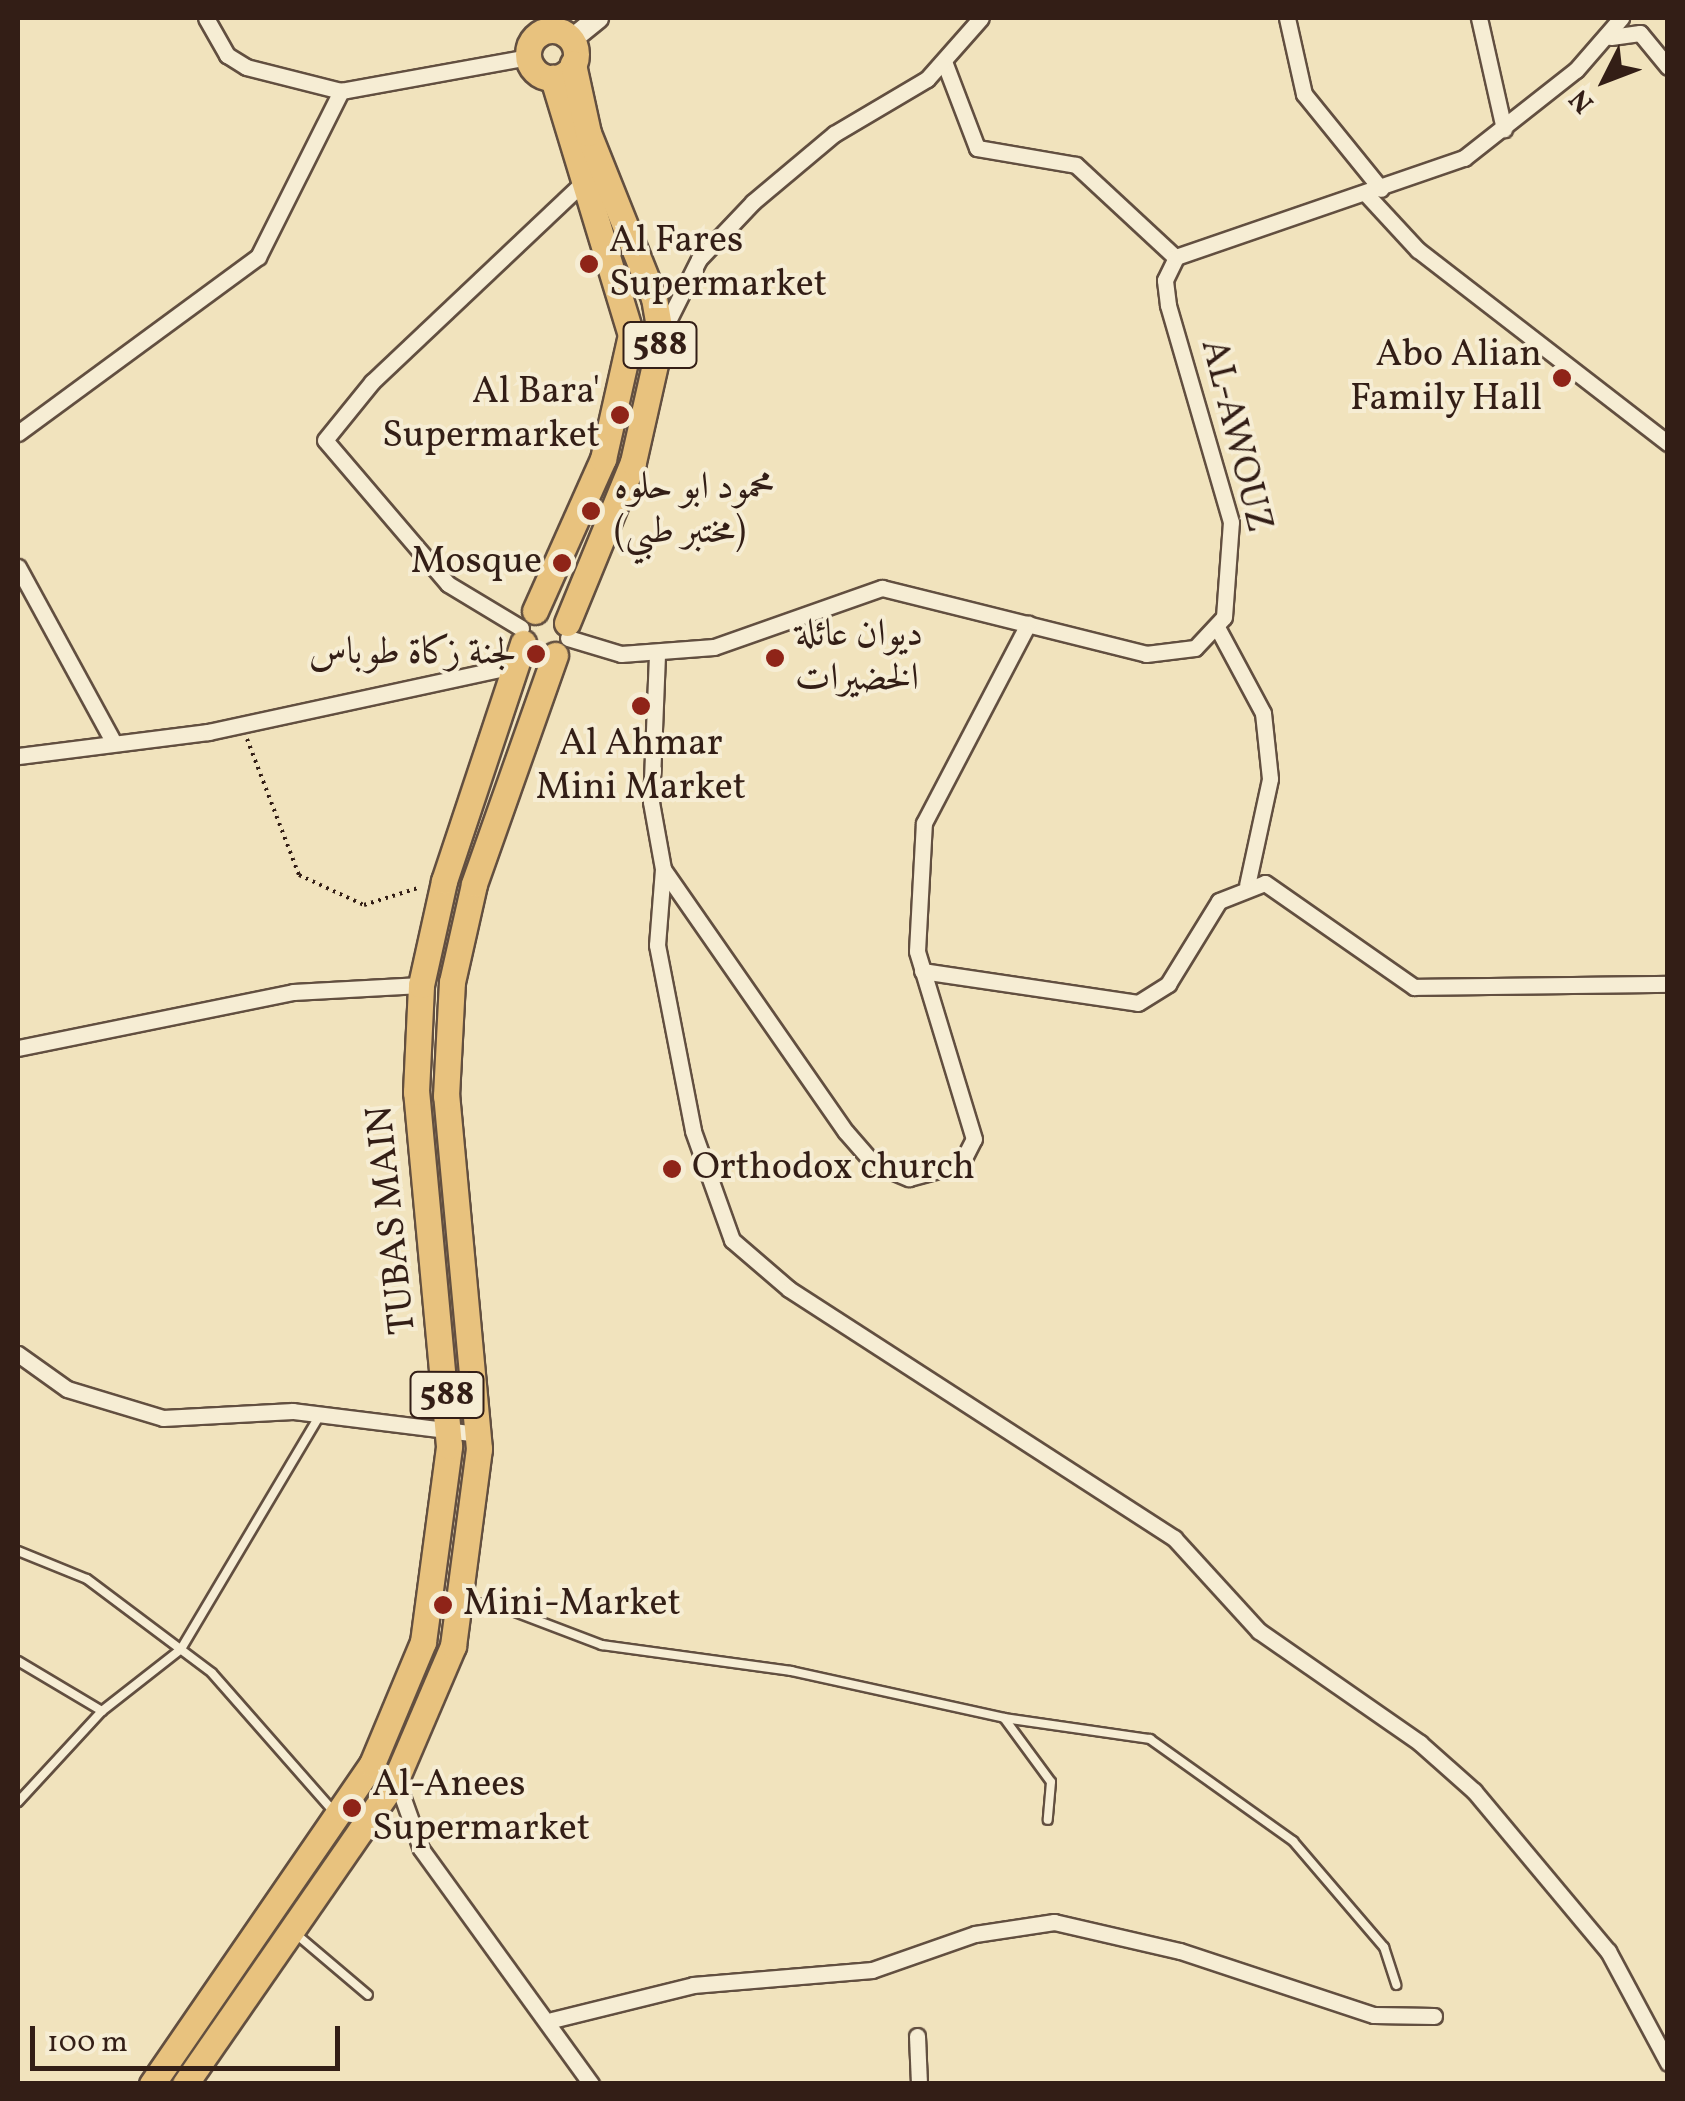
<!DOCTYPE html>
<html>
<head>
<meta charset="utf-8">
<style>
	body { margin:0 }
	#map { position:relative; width:1685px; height:2101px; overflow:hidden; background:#f1e3bd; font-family:Vollkorn,Amiri,serif }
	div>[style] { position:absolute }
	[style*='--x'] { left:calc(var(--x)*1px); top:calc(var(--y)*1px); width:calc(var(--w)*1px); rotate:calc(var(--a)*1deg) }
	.path>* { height:4px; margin-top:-2px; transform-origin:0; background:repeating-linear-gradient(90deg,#331e16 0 2.5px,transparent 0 7.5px) }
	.roads { filter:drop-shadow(2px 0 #624f40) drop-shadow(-2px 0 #624f40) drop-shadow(0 2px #624f40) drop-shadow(0 -2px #624f40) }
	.service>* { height:8px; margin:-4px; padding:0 4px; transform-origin:4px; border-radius:4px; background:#f6edd4 }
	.minor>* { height:15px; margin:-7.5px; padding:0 7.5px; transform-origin:7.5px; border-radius:7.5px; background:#f6edd4 }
	.tertiary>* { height:20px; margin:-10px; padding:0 10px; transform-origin:10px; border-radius:10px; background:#f6edd4 }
	.primary>* { height:25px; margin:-12.5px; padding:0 12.5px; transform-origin:12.5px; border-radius:12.5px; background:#e8c27e }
	.primary>.ring { margin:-12.5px; padding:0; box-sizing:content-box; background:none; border:25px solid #e8c27e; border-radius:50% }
	.dots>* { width:28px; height:28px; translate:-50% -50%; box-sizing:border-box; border:5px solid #f6edd4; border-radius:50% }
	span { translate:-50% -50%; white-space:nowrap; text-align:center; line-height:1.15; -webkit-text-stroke:8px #f6edd4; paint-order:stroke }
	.shield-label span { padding:2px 8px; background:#f6edd4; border:2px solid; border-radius:8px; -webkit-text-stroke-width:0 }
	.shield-label { font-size:35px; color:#331e16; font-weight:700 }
	.poi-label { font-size:38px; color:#331e16 }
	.left { translate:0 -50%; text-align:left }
	.right { translate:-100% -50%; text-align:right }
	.street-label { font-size:38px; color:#331e16 }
	.frame { position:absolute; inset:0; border:20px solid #331e16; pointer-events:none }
	.north { position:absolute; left:1555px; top:30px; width:100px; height:100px; -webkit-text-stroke:8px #f6edd4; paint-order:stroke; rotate:228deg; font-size:28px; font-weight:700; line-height:40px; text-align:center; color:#331e16 }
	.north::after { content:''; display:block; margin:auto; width:35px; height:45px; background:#331e16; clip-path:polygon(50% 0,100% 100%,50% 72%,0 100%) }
	.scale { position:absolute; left:30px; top:2026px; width:310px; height:45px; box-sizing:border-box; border:5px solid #331e16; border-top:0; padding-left:12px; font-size:30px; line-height:35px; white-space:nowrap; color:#331e16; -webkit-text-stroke:8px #f6edd4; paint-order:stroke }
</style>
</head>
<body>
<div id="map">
	<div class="path">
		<div style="--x:247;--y:739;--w:146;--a:69.1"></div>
		<div style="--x:299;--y:875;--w:72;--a:24.8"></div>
		<div style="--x:364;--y:905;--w:57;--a:-17.5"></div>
	</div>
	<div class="roads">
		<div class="service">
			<div style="--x:18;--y:1551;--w:74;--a:22.1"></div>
			<div style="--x:87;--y:1579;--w:156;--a:36.9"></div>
			<div style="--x:212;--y:1673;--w:186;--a:48.7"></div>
			<div style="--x:463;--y:1602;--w:31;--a:4"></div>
			<div style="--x:494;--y:1604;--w:116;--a:20.8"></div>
			<div style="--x:602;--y:1645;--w:191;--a:7.8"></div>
			<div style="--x:791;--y:1671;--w:218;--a:12.4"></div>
			<div style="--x:1004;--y:1718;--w:148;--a:8.2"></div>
			<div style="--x:1150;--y:1739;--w:176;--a:35.5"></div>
			<div style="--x:1293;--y:1841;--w:140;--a:49.4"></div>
			<div style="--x:1384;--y:1947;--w:40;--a:72"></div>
			<div style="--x:18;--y:1661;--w:98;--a:30.8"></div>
			<div style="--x:102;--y:1711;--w:100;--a:-38.1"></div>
			<div style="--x:181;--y:1649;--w:270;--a:-59.3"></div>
			<div style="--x:1004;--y:1718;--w:79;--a:53.7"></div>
			<div style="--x:1051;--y:1782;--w:38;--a:95"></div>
			<div style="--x:18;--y:1802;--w:124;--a:-47.3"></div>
			<div style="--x:296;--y:1934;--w:94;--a:40.3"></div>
		</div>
		<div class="minor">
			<div style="--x:206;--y:18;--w:43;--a:60.4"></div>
			<div style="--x:227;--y:55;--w:22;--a:32"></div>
			<div style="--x:246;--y:67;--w:98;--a:14.2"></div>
			<div style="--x:341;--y:91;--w:190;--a:-10.3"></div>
			<div style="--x:1287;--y:18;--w:78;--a:77.4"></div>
			<div style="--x:1304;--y:94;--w:122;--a:51"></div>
			<div style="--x:1479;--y:18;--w:114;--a:77.3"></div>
			<div style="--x:1611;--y:37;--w:29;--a:-8"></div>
			<div style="--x:1640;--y:33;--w:44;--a:50.5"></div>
			<div style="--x:945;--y:64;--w:90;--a:69.1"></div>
			<div style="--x:977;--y:148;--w:100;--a:9.7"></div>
			<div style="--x:1076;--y:165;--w:135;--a:42.9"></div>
			<div style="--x:1367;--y:195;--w:75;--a:47.2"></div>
			<div style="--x:1418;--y:250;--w:316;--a:37.7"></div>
			<div style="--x:663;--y:331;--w:80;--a:-63.4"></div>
			<div style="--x:699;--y:259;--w:79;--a:-46.5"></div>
			<div style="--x:753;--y:202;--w:106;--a:-40"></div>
			<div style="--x:834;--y:134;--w:108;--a:-30.6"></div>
			<div style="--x:927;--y:79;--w:81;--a:-48.5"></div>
			<div style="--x:18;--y:433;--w:298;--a:-36.3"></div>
			<div style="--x:258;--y:257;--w:186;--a:-63.4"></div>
			<div style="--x:18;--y:567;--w:200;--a:61.4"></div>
			<div style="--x:521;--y:628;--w:85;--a:-148.9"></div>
			<div style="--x:448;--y:584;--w:189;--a:-130.5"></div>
			<div style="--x:325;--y:440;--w:75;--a:-51"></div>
			<div style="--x:372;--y:382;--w:286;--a:-43.4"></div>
			<div style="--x:1218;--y:629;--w:95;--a:61.8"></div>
			<div style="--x:1263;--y:713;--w:66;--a:83.9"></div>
			<div style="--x:1270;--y:779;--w:108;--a:102.2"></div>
			<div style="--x:568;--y:638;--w:55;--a:16.8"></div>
			<div style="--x:621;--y:654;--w:93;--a:-4.3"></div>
			<div style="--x:714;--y:647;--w:178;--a:-19.4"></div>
			<div style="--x:882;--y:588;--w:272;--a:14"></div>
			<div style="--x:1146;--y:654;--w:49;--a:-7"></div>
			<div style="--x:1195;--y:648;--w:42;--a:-46.9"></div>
			<div style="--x:1224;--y:617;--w:95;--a:-85.8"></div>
			<div style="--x:1231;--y:522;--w:226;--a:-106.2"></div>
			<div style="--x:1168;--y:305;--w:25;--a:-97"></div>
			<div style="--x:1165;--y:280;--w:25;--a:-64"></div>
			<div style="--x:1176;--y:257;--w:305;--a:-19"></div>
			<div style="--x:1464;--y:158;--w:142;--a:-38.2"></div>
			<div style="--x:1576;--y:70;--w:69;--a:-49.1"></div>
			<div style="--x:657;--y:655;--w:147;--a:92.3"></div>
			<div style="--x:651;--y:802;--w:68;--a:79.8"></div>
			<div style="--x:663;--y:869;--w:320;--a:55.2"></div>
			<div style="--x:846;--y:1132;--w:41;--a:48.9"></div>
			<div style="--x:873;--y:1163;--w:39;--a:23"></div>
			<div style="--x:909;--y:1178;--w:54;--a:-15.1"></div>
			<div style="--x:961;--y:1164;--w:28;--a:-63"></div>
			<div style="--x:974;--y:1139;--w:196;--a:-106.9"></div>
			<div style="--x:917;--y:951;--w:128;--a:-86.9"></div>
			<div style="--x:924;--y:823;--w:225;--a:-62.4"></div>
			<div style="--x:18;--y:756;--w:192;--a:-7.2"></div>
			<div style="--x:208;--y:732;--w:316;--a:-12.2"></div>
			<div style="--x:663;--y:869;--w:76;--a:94.5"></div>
			<div style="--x:657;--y:945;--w:189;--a:79"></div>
			<div style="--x:693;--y:1131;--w:116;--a:70.3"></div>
			<div style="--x:732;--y:1240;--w:75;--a:40.7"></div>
			<div style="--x:789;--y:1289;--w:459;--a:32.9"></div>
			<div style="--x:1174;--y:1538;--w:126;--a:47.6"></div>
			<div style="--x:1259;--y:1631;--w:196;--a:34.8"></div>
			<div style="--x:1420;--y:1743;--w:72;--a:41.6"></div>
			<div style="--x:1474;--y:1791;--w:209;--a:50.1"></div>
			<div style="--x:1608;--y:1951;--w:127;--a:61.8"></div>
			<div style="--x:922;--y:971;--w:218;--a:8.4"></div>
			<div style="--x:1138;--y:1003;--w:36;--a:-32"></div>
			<div style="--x:1168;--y:984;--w:97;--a:-58.4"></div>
			<div style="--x:1219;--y:901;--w:49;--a:-21.4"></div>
			<div style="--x:1265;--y:883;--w:182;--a:34.9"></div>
			<div style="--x:1414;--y:987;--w:254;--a:-0.7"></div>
			<div style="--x:18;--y:1048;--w:281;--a:-11.5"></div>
			<div style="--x:293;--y:992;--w:128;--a:-3.1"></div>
			<div style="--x:18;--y:1354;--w:60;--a:35.5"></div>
			<div style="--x:67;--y:1389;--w:100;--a:16.8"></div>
			<div style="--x:163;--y:1418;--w:130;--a:-3.1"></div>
			<div style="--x:293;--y:1411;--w:186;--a:7.1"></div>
			<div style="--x:372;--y:1764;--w:28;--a:32"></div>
			<div style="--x:396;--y:1779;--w:74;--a:70.3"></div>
			<div style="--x:421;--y:1849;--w:290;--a:54.1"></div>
			<div style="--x:552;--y:2020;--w:145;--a:-13.9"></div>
			<div style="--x:693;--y:1985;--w:180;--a:-4.8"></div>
			<div style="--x:872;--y:1970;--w:109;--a:-19.3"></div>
			<div style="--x:975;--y:1934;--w:80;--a:-8.6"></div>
			<div style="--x:1054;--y:1922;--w:129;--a:13"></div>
			<div style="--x:1180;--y:1951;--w:204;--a:18.3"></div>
			<div style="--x:1374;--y:2015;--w:60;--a:1"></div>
			<div style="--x:917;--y:2036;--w:48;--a:87.6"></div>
		</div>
		<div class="tertiary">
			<div style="--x:571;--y:40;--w:35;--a:-39"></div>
		</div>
		<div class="primary">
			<div class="ring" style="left:528px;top:30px;width:23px;height:23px"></div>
			<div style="--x:535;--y:611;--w:167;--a:-65.9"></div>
			<div style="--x:603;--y:459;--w:127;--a:-77.3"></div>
			<div style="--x:631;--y:335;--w:269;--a:-106.9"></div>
			<div style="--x:567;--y:623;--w:174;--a:-67.7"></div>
			<div style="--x:633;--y:462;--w:127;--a:-77.3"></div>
			<div style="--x:661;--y:338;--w:41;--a:-99.9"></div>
			<div style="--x:654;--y:298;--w:178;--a:-111.8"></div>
			<div style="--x:588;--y:133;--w:71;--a:-102.3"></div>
			<div style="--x:152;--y:2084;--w:388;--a:-55.5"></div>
			<div style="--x:372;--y:1764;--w:132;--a:-67.3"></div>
			<div style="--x:423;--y:1642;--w:198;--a:-82.4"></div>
			<div style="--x:449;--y:1446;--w:356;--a:-95.3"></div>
			<div style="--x:416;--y:1092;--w:107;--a:-87.3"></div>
			<div style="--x:421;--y:985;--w:107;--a:-77.5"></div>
			<div style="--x:444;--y:881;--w:251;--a:-71.6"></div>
			<div style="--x:185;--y:2084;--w:371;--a:-55.3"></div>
			<div style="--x:396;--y:1779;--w:145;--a:-66.8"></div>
			<div style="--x:453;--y:1646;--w:199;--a:-82.5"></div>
			<div style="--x:479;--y:1449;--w:355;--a:-95.3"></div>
			<div style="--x:446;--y:1096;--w:114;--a:-87"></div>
			<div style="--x:452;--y:982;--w:100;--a:-77.3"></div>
			<div style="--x:474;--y:884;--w:243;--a:-70.5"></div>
		</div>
	</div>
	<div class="dots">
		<div style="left:589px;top:264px;background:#8f2418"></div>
		<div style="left:1562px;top:378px;background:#8f2418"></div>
		<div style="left:620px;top:415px;background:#8f2418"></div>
		<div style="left:591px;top:511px;background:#8f2418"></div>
		<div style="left:562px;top:563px;background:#8f2418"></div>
		<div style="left:536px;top:654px;background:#8f2418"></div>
		<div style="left:775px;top:658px;background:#8f2418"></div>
		<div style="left:641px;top:706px;background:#8f2418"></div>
		<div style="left:672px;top:1169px;background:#8f2418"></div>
		<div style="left:443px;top:1605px;background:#8f2418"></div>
		<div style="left:352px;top:1808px;background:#8f2418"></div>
	</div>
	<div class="shield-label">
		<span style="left:660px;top:345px">588</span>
		<span style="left:447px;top:1395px">588</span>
	</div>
	<div class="poi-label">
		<span class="left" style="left:609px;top:264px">Al Fares<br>Supermarket</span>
		<span class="right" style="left:1542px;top:378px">Abo Alian<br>Family Hall</span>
		<span class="right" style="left:600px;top:415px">Al Bara'<br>Supermarket</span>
		<span class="left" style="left:614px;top:511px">محمود ابو حلوه<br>(مختبر طبي)</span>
		<span class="right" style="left:542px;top:563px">Mosque</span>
		<span class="left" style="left:795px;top:658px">ديوان عائلة<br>الخضيرات</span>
		<span class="right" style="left:516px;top:654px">لجنة زكاة طوباس</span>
		<span style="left:641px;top:767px">Al Ahmar<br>Mini Market</span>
		<span class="left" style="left:692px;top:1169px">Orthodox church</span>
		<span class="left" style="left:463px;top:1605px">Mini-Market</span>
		<span class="left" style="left:372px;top:1808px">Al-Anees<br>Supermarket</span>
	</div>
	<div class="street-label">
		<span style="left:1235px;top:436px;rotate:76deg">AL-AWOUZ</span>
		<span style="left:393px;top:1220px;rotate:-96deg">TUBAS MAIN</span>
	</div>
	<div class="frame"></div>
	<div class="north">N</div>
	<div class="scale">100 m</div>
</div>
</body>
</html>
